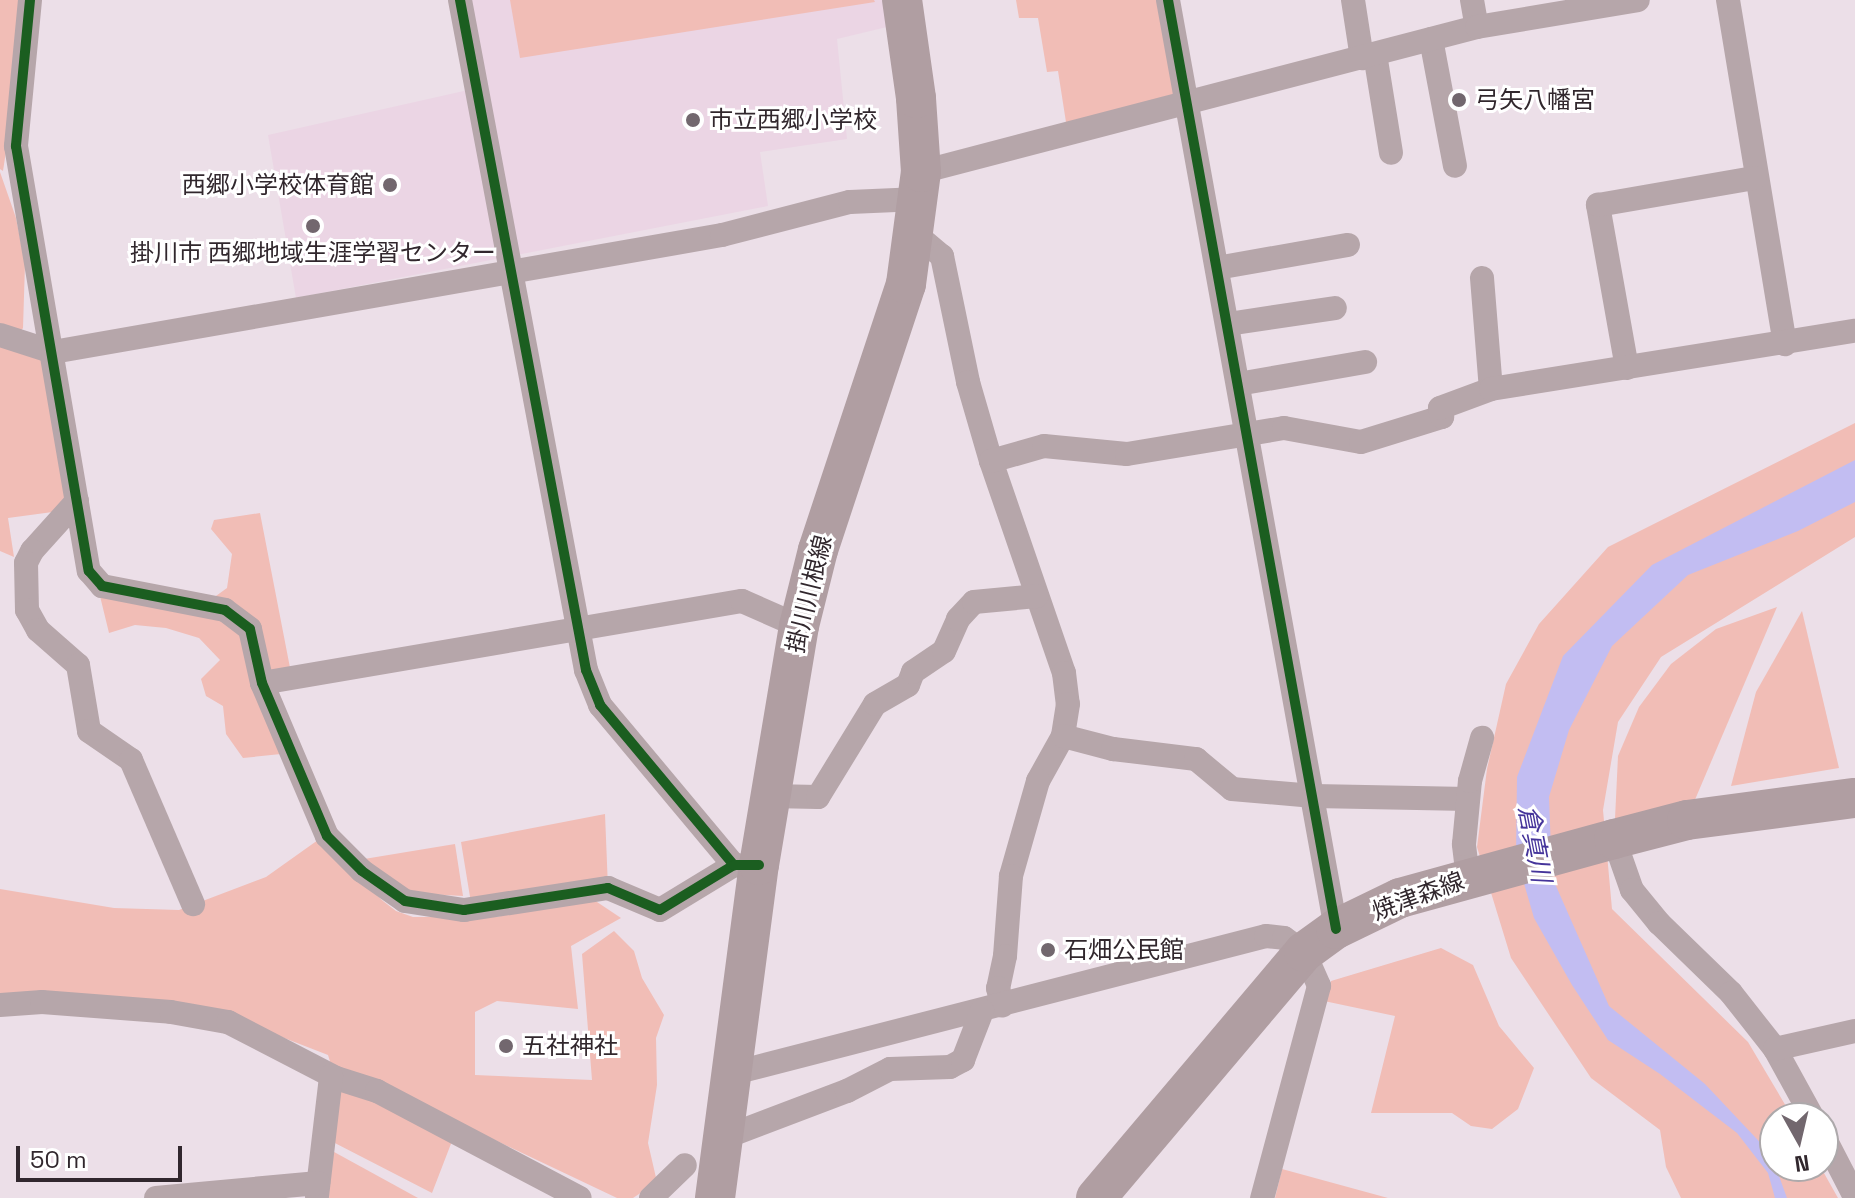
<!DOCTYPE html>
<html>
<head>
<meta charset="utf-8">
<style>
	body { margin:0 }
	#map { position:relative; width:1855px; height:1198px; overflow:hidden; background:#ecdfe8; font-family:"Space Grotesk","Noto Sans JP",sans-serif }
	div>[style] { position:absolute }
	[style*='--x'] { left:calc(var(--x)*1px); top:calc(var(--y)*1px); width:calc(var(--w)*1px); rotate:calc(var(--a)*1deg) }
	.built>* { inset:0; background:#ebd5e4 }
	.green>* { inset:0; background:#f1bdb6 }
	.water>* { inset:0; background:#c2bdf2 }
	.street>* { height:24px; margin:-12px; padding:0 12px; transform-origin:12px; border-radius:12px; background:#b6a6aa }
	.primary>* { height:40px; margin:-20px; padding:0 20px; transform-origin:20px; border-radius:20px; background:#b09ea2 }
	.cycleway>* { height:10px; margin:-5px; padding:0 5px; transform-origin:5px; border-radius:5px; background:#1b5e20 }
	.dots>* { width:22px; height:22px; translate:-50% -50%; box-sizing:border-box; border:4px solid #fff; border-radius:50% }
	span { translate:-50% -50%; white-space:nowrap; text-align:center; line-height:1.15; -webkit-text-stroke:6px #fff; paint-order:stroke }
	.poi-label { font-size:24px; color:#31272d }
	.left { translate:0 -50%; text-align:left }
	.right { translate:-100% -50%; text-align:right }
	.street-label { font-size:24px; color:#31272d }
	.water-label { font-size:26px; color:#45349a; font-style:italic }
	.north { position:absolute; left:1759px; top:1102px; width:80px; height:80px; box-sizing:border-box; background:#fff; border:2px solid #ada9ab; border-radius:50%; rotate:172deg; font-size:22px; font-weight:700; line-height:32px; text-align:center; color:#31272d }
	.north::after { content:''; display:block; margin:auto; width:28px; height:36px; background:#72676e; clip-path:polygon(50% 0,100% 100%,50% 72%,0 100%) }
	.scale { position:absolute; left:16px; top:1146px; width:166px; height:36px; box-sizing:border-box; border:4px solid #31272d; border-top:0; padding-left:10px; font-size:24px; line-height:28px; white-space:nowrap; color:#31272d; -webkit-text-stroke:6px #fff; paint-order:stroke }
</style>
</head>
<body>
<div id="map">
	<div class="built">
		<div style="clip-path:polygon(471px 0,882px 0,887px 27px,837px 39px,847px 139px,760px 152px,768px 206px,296px 298px,268px 135px,486px 86px)"></div>
	</div>
	<div class="green">
		<div style="clip-path:polygon(0 0,29px 0,3px 171px,0 169px)"></div>
		<div style="clip-path:polygon(510px 0,874px 0,875px 2px,520px 58px)"></div>
		<div style="clip-path:polygon(1016px 0,1168px 0,1187px 105px,1068px 135px,1058px 71px,1047px 72px,1038px 18px,1019px 18px)"></div>
		<div style="clip-path:polygon(0 172px,16px 218px,25px 264px,23px 328px,16px 338px,47px 352px,71px 497px,60px 511px,8px 518px,14px 557px,0 551px)"></div>
		<div style="clip-path:polygon(1855px 423px,1855px 537px,1661px 657px,1618px 722px,1603px 810px,1612px 909px,1748px 1042px,1793px 1118px,1775px 1118px,1775px 1166px,1820px 1166px,1838px 1198px,1681px 1198px,1666px 1167px,1660px 1130px,1591px 1078px,1511px 958px,1477px 847px,1487px 769px,1506px 684px,1539px 624px,1608px 547px)"></div>
		<div style="clip-path:polygon(260px 513px,292px 678px,267px 682px,244px 625px,209px 601px,227px 588px,232px 554px,211px 529px,214px 520px)"></div>
		<div style="clip-path:polygon(99px 592px,226px 621px,244px 639px,281px 754px,243px 758px,226px 734px,223px 706px,206px 696px,201px 679px,220px 660px,199px 638px,166px 628px,135px 625px,109px 633px)"></div>
		<div style="clip-path:polygon(1777px 607px,1694px 802px,1615px 819px,1618px 756px,1639px 707px,1671px 664px,1716px 629px)"></div>
		<div style="clip-path:polygon(1802px 611px,1839px 768px,1731px 786px,1756px 692px)"></div>
		<div style="clip-path:polygon(605px 814px,608px 888px,472px 909px,461px 842px)"></div>
		<div style="clip-path:polygon(318px 840px,383px 901px,396px 911px,413px 917px,497px 917px,543px 905px,594px 900px,621px 918px,571px 946px,578px 1009px,497px 1001px,475px 1012px,475px 1075px,592px 1080px,582px 954px,614px 931px,634px 951px,642px 978px,664px 1015px,656px 1038px,657px 1085px,648px 1143px,657px 1182px,633px 1198px,617px 1198px,459px 1123px,432px 1193px,329px 1140px,332px 1068px,328px 1055px,212px 1010px,0 998px,0 889px,114px 908px,179px 910px,266px 877px)"></div>
		<div style="clip-path:polygon(455px 844px,463px 896px,410px 893px,352px 861px)"></div>
		<div style="clip-path:polygon(1441px 948px,1473px 965px,1499px 1026px,1534px 1068px,1518px 1109px,1492px 1129px,1471px 1126px,1452px 1113px,1371px 1113px,1395px 1016px,1324px 1001px,1331px 981px)"></div>
		<div style="clip-path:polygon(325px 1147px,418px 1198px,322px 1198px)"></div>
		<div style="clip-path:polygon(1282px 1169px,1388px 1198px,1275px 1198px)"></div>
	</div>
	<div class="water">
		<div style="clip-path:polygon(1855px 460px,1855px 502px,1798px 531px,1688px 575px,1612px 646px,1569px 730px,1549px 797px,1552px 877px,1609px 1006px,1705px 1084px,1771px 1154px,1787px 1198px,1775px 1198px,1768px 1173px,1737px 1133px,1660px 1074px,1608px 1040px,1572px 985px,1534px 918px,1516px 856px,1517px 777px,1563px 656px,1652px 565px)"></div>
	</div>
	<div class="street">
		<div style="--x:30;--y:0;--w:147;--a:95.5"></div>
		<div style="--x:16;--y:146;--w:431;--a:80.3"></div>
		<div style="--x:89;--y:571;--w:20;--a:49"></div>
		<div style="--x:102;--y:586;--w:125;--a:11"></div>
		<div style="--x:225;--y:610;--w:31;--a:37"></div>
		<div style="--x:250;--y:629;--w:55;--a:77.5"></div>
		<div style="--x:262;--y:683;--w:166;--a:67"></div>
		<div style="--x:327;--y:836;--w:49;--a:45"></div>
		<div style="--x:362;--y:871;--w:52;--a:34.9"></div>
		<div style="--x:405;--y:901;--w:60;--a:8.7"></div>
		<div style="--x:464;--y:910;--w:146;--a:-8.7"></div>
		<div style="--x:608;--y:888;--w:56;--a:22.9"></div>
		<div style="--x:660;--y:910;--w:87;--a:-31.3"></div>
		<div style="--x:460;--y:0;--w:682;--a:79.35"></div>
		<div style="--x:586;--y:670;--w:38;--a:68"></div>
		<div style="--x:600;--y:705;--w:209;--a:50.1"></div>
		<div style="--x:734;--y:865;--w:14;--a:4"></div>
		<div style="--x:1168;--y:0;--w:944;--a:79.75"></div>
		<div style="--x:1353;--y:0;--w:59;--a:81.2"></div>
		<div style="--x:1472;--y:0;--w:27;--a:80"></div>
		<div style="--x:1728;--y:0;--w:349;--a:80.6"></div>
		<div style="--x:1431;--y:39;--w:129;--a:79.3"></div>
		<div style="--x:1375;--y:54;--w:100;--a:80.8"></div>
		<div style="--x:921;--y:172;--w:575;--a:-14.62"></div>
		<div style="--x:1477;--y:27;--w:163;--a:-9.5"></div>
		<div style="--x:913;--y:232;--w:38;--a:40"></div>
		<div style="--x:942;--y:256;--w:129;--a:78.3"></div>
		<div style="--x:968;--y:382;--w:82;--a:73.8"></div>
		<div style="--x:991;--y:461;--w:224;--a:71"></div>
		<div style="--x:1064;--y:673;--w:31;--a:83"></div>
		<div style="--x:1068;--y:704;--w:32;--a:99"></div>
		<div style="--x:1063;--y:736;--w:51;--a:119.1"></div>
		<div style="--x:1038;--y:781;--w:99;--a:105.9"></div>
		<div style="--x:1011;--y:876;--w:80;--a:94.3"></div>
		<div style="--x:1005;--y:956;--w:33;--a:102"></div>
		<div style="--x:998;--y:988;--w:18;--a:77"></div>
		<div style="--x:1217;--y:268;--w:133;--a:-10"></div>
		<div style="--x:1482;--y:278;--w:111;--a:85.4"></div>
		<div style="--x:1228;--y:324;--w:108;--a:-8.5"></div>
		<div style="--x:0;--y:335;--w:56;--a:17.8"></div>
		<div style="--x:53;--y:352;--w:679;--a:-9.92"></div>
		<div style="--x:722;--y:235;--w:132;--a:-14.5"></div>
		<div style="--x:850;--y:202;--w:69;--a:-2.5"></div>
		<div style="--x:1627;--y:368;--w:166;--a:-100.1"></div>
		<div style="--x:1598;--y:205;--w:159;--a:-9.8"></div>
		<div style="--x:1238;--y:384;--w:129;--a:-9.8"></div>
		<div style="--x:991;--y:461;--w:55;--a:-15.8"></div>
		<div style="--x:1044;--y:446;--w:83;--a:5.5"></div>
		<div style="--x:1127;--y:454;--w:159;--a:-9.4"></div>
		<div style="--x:1284;--y:428;--w:78;--a:10.3"></div>
		<div style="--x:1361;--y:442;--w:85;--a:-17.2"></div>
		<div style="--x:1442;--y:417;--w:9;--a:-103"></div>
		<div style="--x:1440;--y:408;--w:54;--a:-20.4"></div>
		<div style="--x:1491;--y:389;--w:369;--a:-9.1"></div>
		<div style="--x:77;--y:501;--w:67;--a:132"></div>
		<div style="--x:32;--y:551;--w:13;--a:117"></div>
		<div style="--x:26;--y:563;--w:47;--a:88.8"></div>
		<div style="--x:27;--y:610;--w:23;--a:61"></div>
		<div style="--x:38;--y:630;--w:53;--a:41.2"></div>
		<div style="--x:78;--y:665;--w:67;--a:80.5"></div>
		<div style="--x:89;--y:731;--w:51;--a:34.6"></div>
		<div style="--x:131;--y:760;--w:157;--a:66.7"></div>
		<div style="--x:262;--y:683;--w:487;--a:-9.7"></div>
		<div style="--x:742;--y:601;--w:62;--a:23.7"></div>
		<div style="--x:1063;--y:736;--w:52;--a:14.6"></div>
		<div style="--x:1113;--y:749;--w:84;--a:6.9"></div>
		<div style="--x:1196;--y:759;--w:47;--a:39.8"></div>
		<div style="--x:1232;--y:789;--w:82;--a:4.9"></div>
		<div style="--x:1314;--y:796;--w:154;--a:1.1"></div>
		<div style="--x:770;--y:796;--w:48;--a:1.2"></div>
		<div style="--x:818;--y:797;--w:109;--a:-58.5"></div>
		<div style="--x:875;--y:704;--w:38;--a:-30"></div>
		<div style="--x:908;--y:685;--w:14;--a:-69"></div>
		<div style="--x:913;--y:672;--w:37;--a:-34"></div>
		<div style="--x:944;--y:651;--w:35;--a:-66"></div>
		<div style="--x:958;--y:619;--w:23;--a:-47"></div>
		<div style="--x:974;--y:602;--w:63;--a:-5.4"></div>
		<div style="--x:1614;--y:839;--w:54;--a:70.6"></div>
		<div style="--x:1632;--y:890;--w:43;--a:50.7"></div>
		<div style="--x:1659;--y:923;--w:100;--a:44.2"></div>
		<div style="--x:1731;--y:993;--w:71;--a:51.8"></div>
		<div style="--x:1775;--y:1049;--w:79;--a:61.2"></div>
		<div style="--x:1468;--y:878;--w:34;--a:-97"></div>
		<div style="--x:1464;--y:844;--w:63;--a:-84.6"></div>
		<div style="--x:1470;--y:781;--w:45;--a:-74.4"></div>
		<div style="--x:0;--y:1005;--w:42;--a:-4.1"></div>
		<div style="--x:42;--y:1002;--w:129;--a:4.4"></div>
		<div style="--x:171;--y:1012;--w:58;--a:10"></div>
		<div style="--x:228;--y:1022;--w:122;--a:27.4"></div>
		<div style="--x:336;--y:1078;--w:43;--a:17.6"></div>
		<div style="--x:377;--y:1091;--w:229;--a:27.8"></div>
		<div style="--x:1775;--y:1049;--w:82;--a:-12.7"></div>
		<div style="--x:730;--y:1074;--w:553;--a:-14.44"></div>
		<div style="--x:1266;--y:936;--w:18;--a:6"></div>
		<div style="--x:1284;--y:938;--w:24;--a:35"></div>
		<div style="--x:1304;--y:952;--w:37;--a:66"></div>
		<div style="--x:1319;--y:986;--w:220;--a:105"></div>
		<div style="--x:1823;--y:1135;--w:70;--a:62.7"></div>
		<div style="--x:723;--y:1138;--w:133;--a:-20.8"></div>
		<div style="--x:847;--y:1091;--w:48;--a:-27.1"></div>
		<div style="--x:890;--y:1069;--w:60;--a:-1.9"></div>
		<div style="--x:950;--y:1067;--w:15;--a:-28"></div>
		<div style="--x:963;--y:1060;--w:53;--a:-68.8"></div>
		<div style="--x:317;--y:1196;--w:121;--a:-83.3"></div>
		<div style="--x:156;--y:1198;--w:163;--a:-5.3"></div>
		<div style="--x:651;--y:1198;--w:47;--a:-44.1"></div>
	</div>
	<div class="primary">
		<div style="--x:715;--y:1198;--w:336;--a:-82.5"></div>
		<div style="--x:759;--y:865;--w:242;--a:-80.5"></div>
		<div style="--x:799;--y:626;--w:78;--a:-76"></div>
		<div style="--x:818;--y:550;--w:280;--a:-71.7"></div>
		<div style="--x:906;--y:284;--w:113;--a:-82.4"></div>
		<div style="--x:921;--y:172;--w:74;--a:-93.9"></div>
		<div style="--x:916;--y:98;--w:99;--a:-98.1"></div>
		<div style="--x:1096;--y:1198;--w:322;--a:-49.8"></div>
		<div style="--x:1304;--y:952;--w:39;--a:-36"></div>
		<div style="--x:1336;--y:929;--w:71;--a:-25.8"></div>
		<div style="--x:1400;--y:898;--w:222;--a:-15.4"></div>
		<div style="--x:1614;--y:839;--w:75;--a:-14.6"></div>
		<div style="--x:1687;--y:820;--w:169;--a:-7.5"></div>
	</div>
	<div class="cycleway">
		<div style="--x:30;--y:0;--w:147;--a:95.5"></div>
		<div style="--x:16;--y:146;--w:431;--a:80.3"></div>
		<div style="--x:89;--y:571;--w:20;--a:49"></div>
		<div style="--x:102;--y:586;--w:125;--a:11"></div>
		<div style="--x:225;--y:610;--w:31;--a:37"></div>
		<div style="--x:250;--y:629;--w:55;--a:77.5"></div>
		<div style="--x:262;--y:683;--w:166;--a:67"></div>
		<div style="--x:327;--y:836;--w:49;--a:45"></div>
		<div style="--x:362;--y:871;--w:52;--a:34.9"></div>
		<div style="--x:405;--y:901;--w:60;--a:8.7"></div>
		<div style="--x:464;--y:910;--w:146;--a:-8.7"></div>
		<div style="--x:608;--y:888;--w:56;--a:22.9"></div>
		<div style="--x:660;--y:910;--w:87;--a:-31.3"></div>
		<div style="--x:460;--y:0;--w:682;--a:79.35"></div>
		<div style="--x:586;--y:670;--w:38;--a:68"></div>
		<div style="--x:600;--y:705;--w:209;--a:50.1"></div>
		<div style="--x:734;--y:865;--w:25;--a:0"></div>
		<div style="--x:1168;--y:0;--w:944;--a:79.75"></div>
	</div>
	<div class="dots">
		<div style="left:1459px;top:100px;background:#72676e"></div>
		<div style="left:693px;top:120px;background:#72676e"></div>
		<div style="left:390px;top:185px;background:#72676e"></div>
		<div style="left:313px;top:226px;background:#72676e"></div>
		<div style="left:1048px;top:950px;background:#72676e"></div>
		<div style="left:506px;top:1046px;background:#72676e"></div>
	</div>
	<div class="poi-label">
		<span class="left" style="left:1475px;top:100px">弓矢八幡宮</span>
		<span class="left" style="left:709px;top:120px">市立西郷小学校</span>
		<span class="right" style="left:374px;top:185px">西郷小学校体育館</span>
		<span style="left:313px;top:253px">掛川市 西郷地域生涯学習センター</span>
		<span class="left" style="left:1064px;top:950px">石畑公民館</span>
		<span class="left" style="left:522px;top:1046px">五社神社</span>
	</div>
	<div class="street-label">
		<span style="left:809px;top:594px;rotate:-76deg">掛川川根線</span>
		<span style="left:1418px;top:896px;rotate:-20deg">焼津森線</span>
	</div>
	<div class="water-label">
		<span style="left:1534px;top:844px;rotate:79deg">倉真川</span>
	</div>
	<div class="north">N</div>
	<div class="scale">50 m</div>
</div>
</body>
</html>
